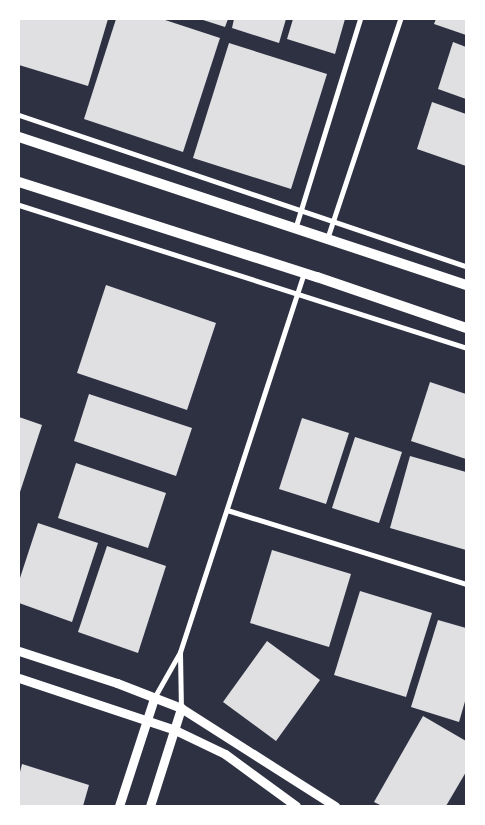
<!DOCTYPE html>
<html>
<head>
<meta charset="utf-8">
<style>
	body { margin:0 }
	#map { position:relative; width:485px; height:825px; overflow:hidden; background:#2d3142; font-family:"DM Sans",sans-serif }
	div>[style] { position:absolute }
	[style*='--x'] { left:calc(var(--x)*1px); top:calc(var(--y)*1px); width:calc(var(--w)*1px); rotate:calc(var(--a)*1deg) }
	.building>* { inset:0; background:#e0e0e3 }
	.minor>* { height:5px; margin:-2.5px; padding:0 2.5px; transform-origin:2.5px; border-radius:2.5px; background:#fff }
	.tertiary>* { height:9px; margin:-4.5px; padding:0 4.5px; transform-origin:4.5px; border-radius:4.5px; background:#fff }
	.secondary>* { height:10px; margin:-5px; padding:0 5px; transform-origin:5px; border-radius:5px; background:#fff }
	span { translate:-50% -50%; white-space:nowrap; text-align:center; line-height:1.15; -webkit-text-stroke:4px #fff; paint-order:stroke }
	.frame { position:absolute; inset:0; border:20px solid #fff; pointer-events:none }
</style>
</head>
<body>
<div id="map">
	<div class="building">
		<div style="clip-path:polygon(19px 19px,108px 19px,88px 86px,19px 65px)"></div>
		<div style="clip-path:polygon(116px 19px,162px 19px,220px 38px,183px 152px,84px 119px)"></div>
		<div style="clip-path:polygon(200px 19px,228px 19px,225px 27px)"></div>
		<div style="clip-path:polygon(234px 19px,286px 19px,279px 43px,232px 28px)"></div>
		<div style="clip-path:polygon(293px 19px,345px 19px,335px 54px,287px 39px)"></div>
		<div style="clip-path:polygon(436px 19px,466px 19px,466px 35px,434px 24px)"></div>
		<div style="clip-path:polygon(453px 42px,466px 47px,466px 99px,438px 89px)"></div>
		<div style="clip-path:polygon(229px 43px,327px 74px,291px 189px,193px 158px)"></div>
		<div style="clip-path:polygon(432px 102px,466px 114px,466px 166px,417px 149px)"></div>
		<div style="clip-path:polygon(106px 285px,216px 323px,187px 410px,77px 373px)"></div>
		<div style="clip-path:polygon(430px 382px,466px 394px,466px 459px,411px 441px)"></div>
		<div style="clip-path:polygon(89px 394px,192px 428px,176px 476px,74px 441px)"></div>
		<div style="clip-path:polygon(19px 417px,42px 425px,19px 495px)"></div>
		<div style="clip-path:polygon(302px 418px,349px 433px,326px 504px,279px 489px)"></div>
		<div style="clip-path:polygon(355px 437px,402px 452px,379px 523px,332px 508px)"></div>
		<div style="clip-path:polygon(410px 456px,466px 472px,466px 550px,390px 528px)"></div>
		<div style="clip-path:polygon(76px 463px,166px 493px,148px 548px,58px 518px)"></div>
		<div style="clip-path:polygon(38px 523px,98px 543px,72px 622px,19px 603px,19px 581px)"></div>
		<div style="clip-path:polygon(107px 546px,166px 566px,138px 653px,78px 632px)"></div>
		<div style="clip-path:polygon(272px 550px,351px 574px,329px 647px,250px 623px)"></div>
		<div style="clip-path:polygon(360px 591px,432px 613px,406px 697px,334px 675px)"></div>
		<div style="clip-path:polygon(438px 620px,466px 628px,466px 698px,459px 722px,411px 707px)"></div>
		<div style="clip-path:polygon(267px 641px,320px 680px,276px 741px,223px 702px)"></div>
		<div style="clip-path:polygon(423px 716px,466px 741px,466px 772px,446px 806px,382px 806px,374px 802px)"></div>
		<div style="clip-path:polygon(22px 764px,89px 785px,83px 806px,19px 806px,19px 776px)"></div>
	</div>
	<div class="minor">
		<div style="--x:19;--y:115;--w:472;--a:18.7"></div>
		<div style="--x:19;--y:205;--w:469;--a:17.7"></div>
		<div style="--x:295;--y:229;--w:220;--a:-72.8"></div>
		<div style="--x:327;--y:239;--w:232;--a:-71.6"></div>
		<div style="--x:227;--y:510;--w:250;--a:17.2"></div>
		<div style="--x:180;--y:653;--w:55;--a:89"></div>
		<div style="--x:154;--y:698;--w:53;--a:-60.5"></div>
		<div style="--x:180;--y:652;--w:399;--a:-71.9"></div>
	</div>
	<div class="tertiary">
		<div style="--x:19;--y:651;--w:103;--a:18.1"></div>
		<div style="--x:117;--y:683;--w:69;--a:21.3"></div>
		<div style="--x:181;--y:708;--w:183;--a:32.5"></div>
		<div style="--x:19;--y:678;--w:164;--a:18.4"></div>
		<div style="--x:175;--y:730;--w:55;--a:25.6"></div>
		<div style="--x:225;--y:754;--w:88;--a:36.2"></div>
		<div style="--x:119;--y:806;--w:114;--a:-72"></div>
		<div style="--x:150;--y:806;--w:103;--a:-72.4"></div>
	</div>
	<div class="secondary">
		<div style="--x:19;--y:137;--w:471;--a:18.3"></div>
		<div style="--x:19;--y:182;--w:313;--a:17.7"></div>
		<div style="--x:317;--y:277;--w:157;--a:18.9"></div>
	</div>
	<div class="frame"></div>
</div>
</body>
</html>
